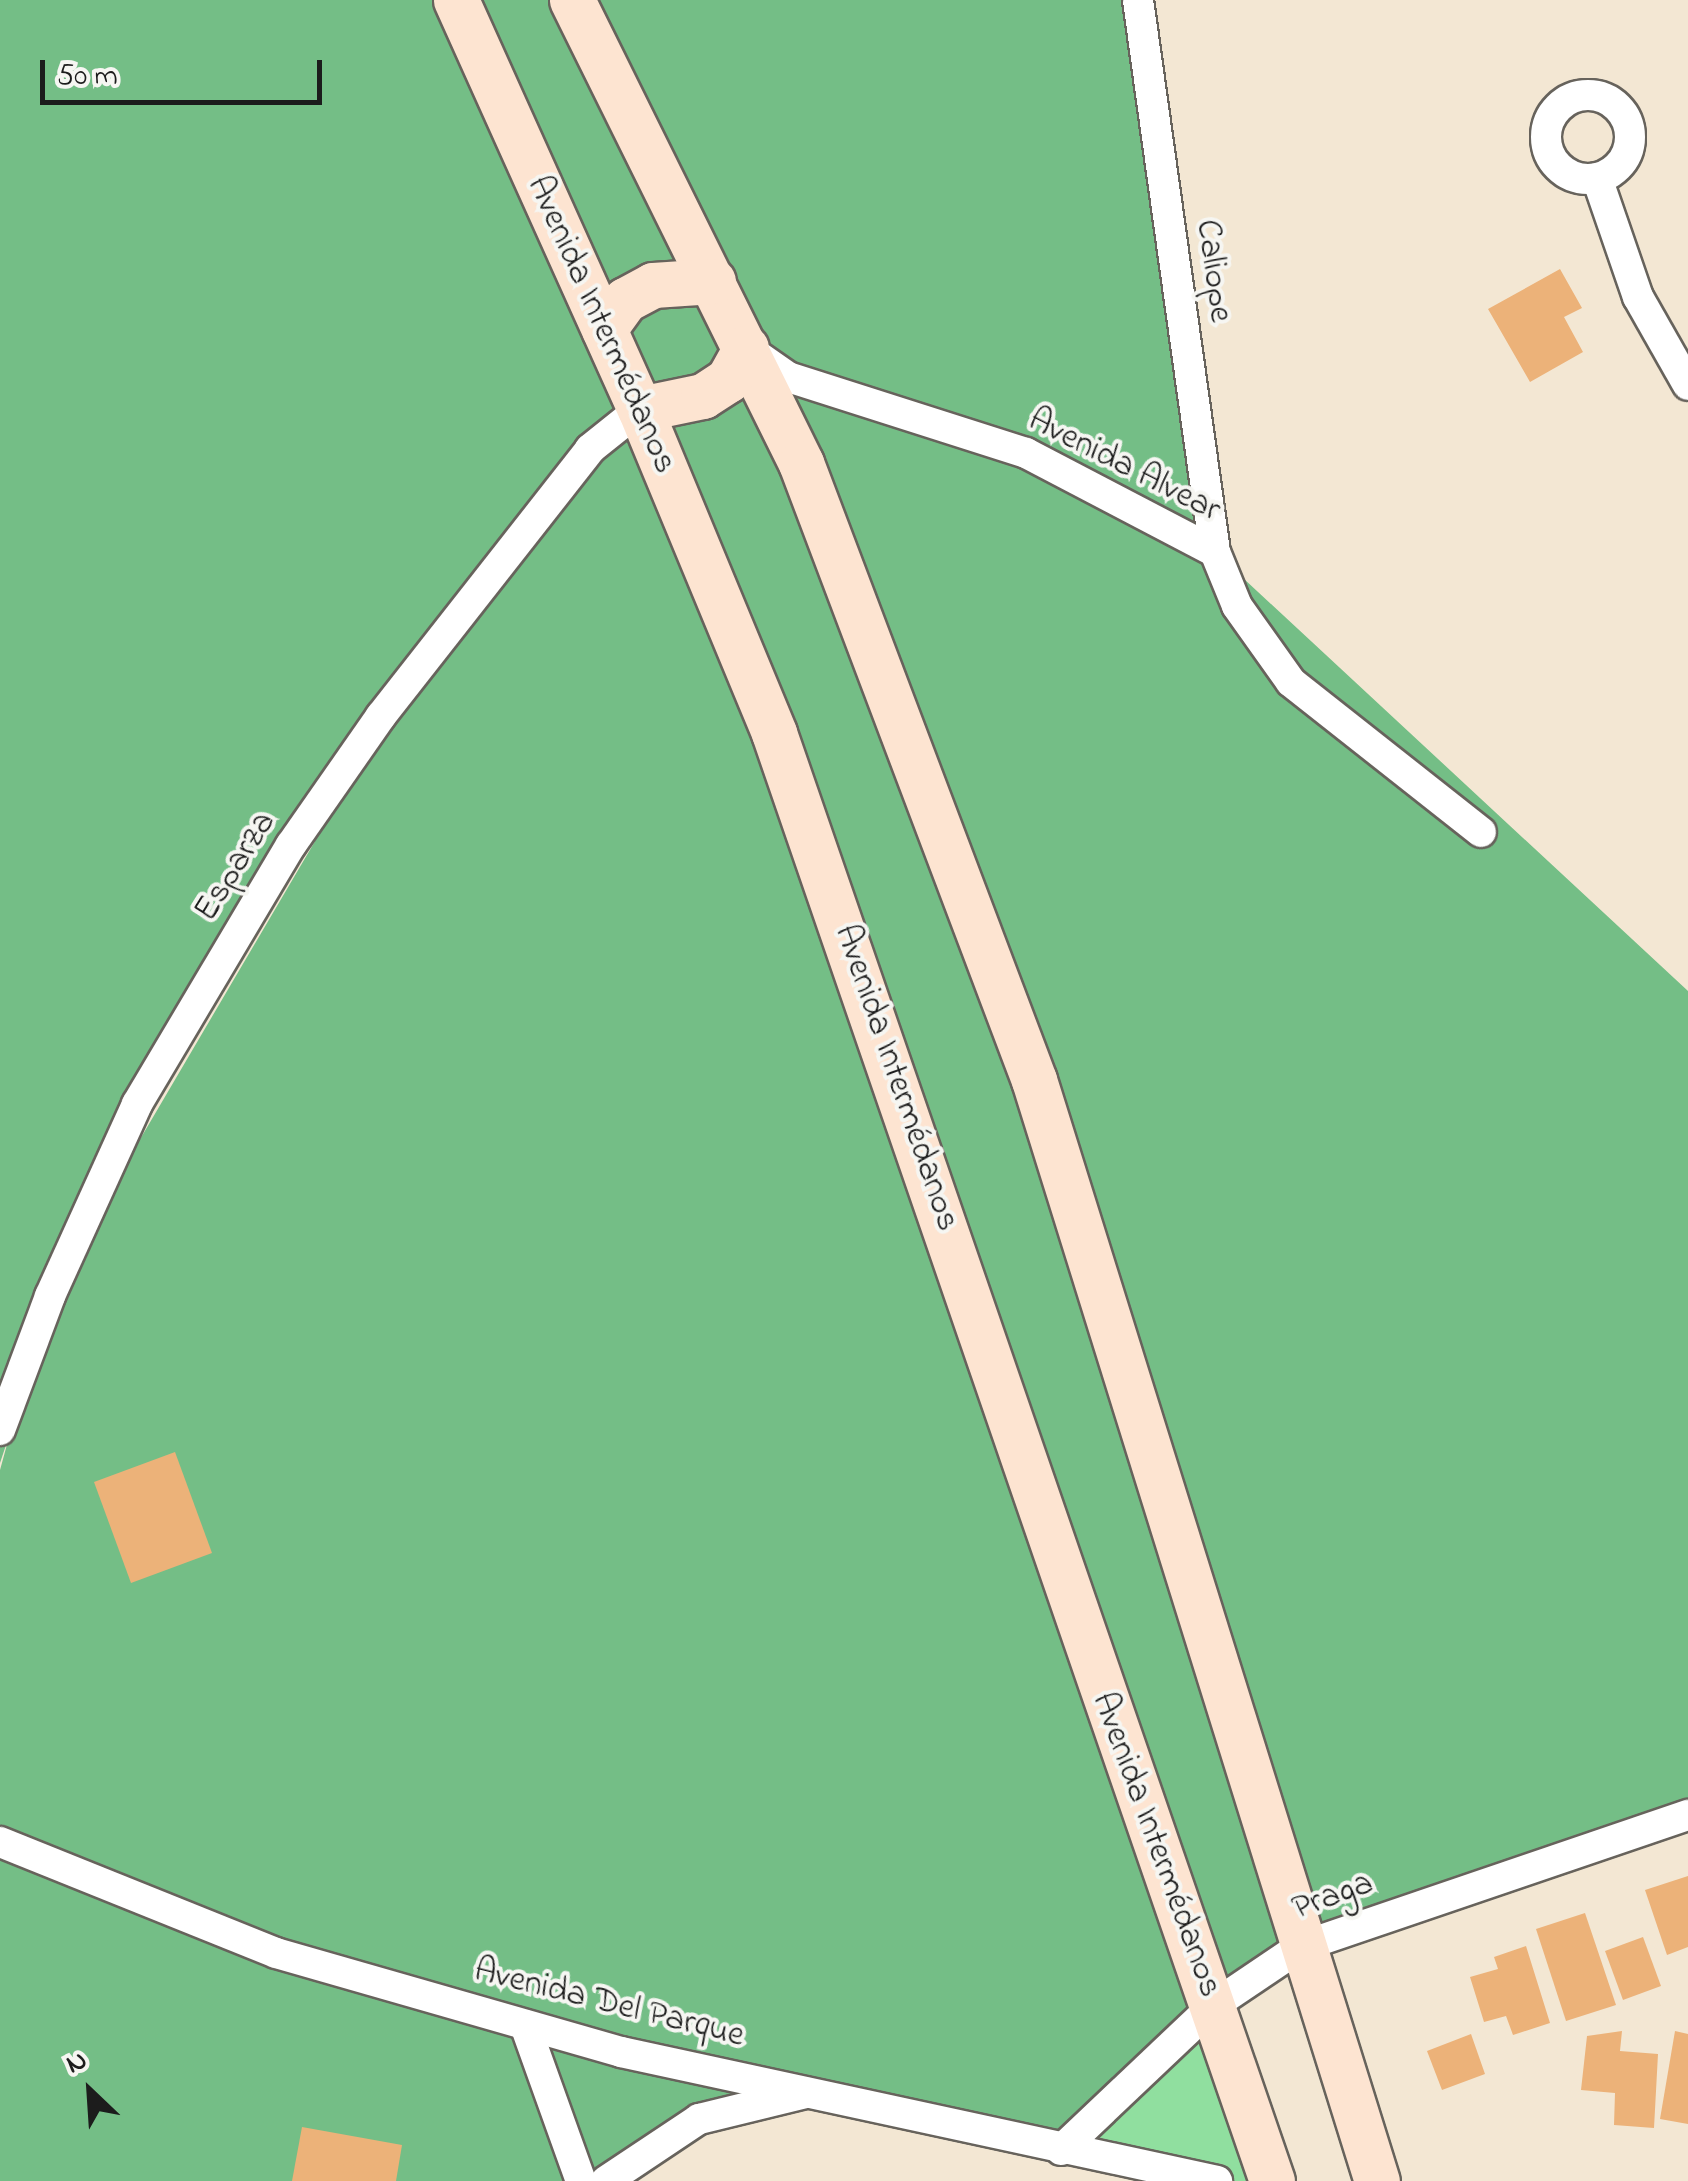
<!DOCTYPE html>
<html>
<head>
<meta charset="utf-8">
<style>
	body { margin:0 }
	#map { position:relative; width:1688px; height:2181px; overflow:hidden; background:#f3e7d3; font-family:"Indie Flower",sans-serif }
	div>[style] { position:absolute }
	[style*='--x'] { left:calc(var(--x)*1px); top:calc(var(--y)*1px); width:calc(var(--w)*1px); rotate:calc(var(--a)*1deg) }
	.green>* { inset:0; background:#90df9f }
	.forest>* { inset:0; background:#74be86 }
	.building>* { inset:0; background:#ecb279 }
	.roads { filter:drop-shadow(2px 0 #67635c) drop-shadow(-2px 0 #67635c) drop-shadow(0 2px #67635c) drop-shadow(0 -2px #67635c) }
	.minor>* { height:30px; margin:-15px; padding:0 15px; transform-origin:15px; border-radius:15px; background:#fff }
	.minor>.ring { margin:-15px; padding:0; box-sizing:content-box; background:none; border:30px solid #fff; border-radius:50% }
	.secondary>* { height:45px; margin:-22.5px; padding:0 22.5px; transform-origin:22.5px; border-radius:22.5px; background:#fde4d1 }
	span { translate:-50% -50%; white-space:nowrap; text-align:center; line-height:1.15; -webkit-text-stroke:8px #f6f6f2; paint-order:stroke }
	.street-label { font-size:35px; color:#1c1c1c }
	.north { position:absolute; left:40px; top:2041px; width:100px; height:100px; -webkit-text-stroke:8px #f6f6f2; paint-order:stroke; rotate:335deg; font-size:28px; font-weight:700; line-height:40px; text-align:center; color:#1c1c1c }
	.north::after { content:''; display:block; margin:auto; width:35px; height:45px; background:#1c1c1c; clip-path:polygon(50% 0,100% 100%,50% 72%,0 100%) }
	.scale { position:absolute; left:40px; top:60px; width:282px; height:45px; box-sizing:border-box; border:5px solid #1c1c1c; border-top:0; padding-left:12px; font-size:30px; line-height:35px; white-space:nowrap; color:#1c1c1c; -webkit-text-stroke:8px #f6f6f2; paint-order:stroke }
</style>
</head>
<body>
<div id="map">
	<div class="green">
		<div style="clip-path:polygon(1214px 2005px,1272px 2181px,1217px 2181px,1061px 2150px)"></div>
	</div>
	<div class="forest">
		<div style="clip-path:polygon(evenodd,0 0,1138px 0,1215px 552px,1688px 991px,1688px 1815px,1300px 1947px,1061px 2150px,813px 2091px,699px 2119px,606px 2181px,0 2181px,0 1470px,11px 1430px,0 1463px,0 0,638px 408px,385px 722px,85px 1233px,374px 712px,638px 408px)"></div>
	</div>
	<div class="building">
		<div style="clip-path:polygon(1560px 269px,1582px 308px,1564px 317px,1583px 352px,1530px 382px,1488px 309px)"></div>
		<div style="clip-path:polygon(175px 1452px,212px 1553px,131px 1583px,94px 1482px)"></div>
		<div style="clip-path:polygon(1688px 1876px,1688px 1947px,1667px 1955px,1645px 1890px)"></div>
		<div style="clip-path:polygon(1585px 1913px,1616px 2005px,1566px 2021px,1536px 1929px)"></div>
		<div style="clip-path:polygon(1643px 1937px,1661px 1986px,1623px 2000px,1605px 1951px)"></div>
		<div style="clip-path:polygon(1526px 1946px,1550px 2023px,1513px 2035px,1506px 2016px,1484px 2022px,1470px 1977px,1498px 1969px,1494px 1957px)"></div>
		<div style="clip-path:polygon(1622px 2031px,1620px 2051px,1658px 2054px,1654px 2128px,1614px 2125px,1615px 2093px,1581px 2090px,1587px 2036px)"></div>
		<div style="clip-path:polygon(1675px 2031px,1688px 2034px,1688px 2124px,1660px 2119px)"></div>
		<div style="clip-path:polygon(1471px 2034px,1485px 2074px,1442px 2090px,1427px 2051px)"></div>
		<div style="clip-path:polygon(302px 2127px,402px 2145px,396px 2181px,292px 2181px)"></div>
	</div>
	<div class="roads">
		<div class="minor">
			<div style="--x:1138;--y:0;--w:557;--a:82.06"></div>
			<div style="--x:1215;--y:552;--w:58;--a:67.8"></div>
			<div style="--x:1237;--y:606;--w:93;--a:54.6"></div>
			<div style="--x:1291;--y:682;--w:242;--a:38.3"></div>
			<div class="ring" style="left:1546px;top:95px;width:54px;height:54px"></div>
			<div style="--x:1597;--y:178;--w:126;--a:71"></div>
			<div style="--x:1638;--y:297;--w:101;--a:60.4"></div>
			<div style="--x:748;--y:349;--w:49;--a:35"></div>
			<div style="--x:788;--y:377;--w:250;--a:17.7"></div>
			<div style="--x:1026;--y:453;--w:213;--a:27.6"></div>
			<div style="--x:0;--y:1430;--w:143;--a:-69.5"></div>
			<div style="--x:50;--y:1296;--w:211;--a:-65.6"></div>
			<div style="--x:137;--y:1104;--w:301;--a:-59.3"></div>
			<div style="--x:291;--y:845;--w:157;--a:-55.1"></div>
			<div style="--x:381;--y:716;--w:339;--a:-51.9"></div>
			<div style="--x:590;--y:449;--w:64;--a:-38.7"></div>
			<div style="--x:0;--y:1842;--w:297;--a:21.9"></div>
			<div style="--x:276;--y:1953;--w:359;--a:16"></div>
			<div style="--x:621;--y:2052;--w:610;--a:12.21"></div>
			<div style="--x:525;--y:2025;--w:166;--a:70.3"></div>
			<div style="--x:1061;--y:2150;--w:211;--a:-43.5"></div>
			<div style="--x:1214;--y:2005;--w:104;--a:-34"></div>
			<div style="--x:1300;--y:1947;--w:410;--a:-18.8"></div>
			<div style="--x:606;--y:2181;--w:112;--a:-33.7"></div>
			<div style="--x:699;--y:2119;--w:110;--a:-13.7"></div>
		</div>
		<div class="secondary">
			<div style="--x:456;--y:0;--w:448;--a:65.8"></div>
			<div style="--x:640;--y:409;--w:351;--a:67.5"></div>
			<div style="--x:774;--y:733;--w:1531;--a:71.02"></div>
			<div style="--x:572;--y:0;--w:517;--a:63.68"></div>
			<div style="--x:801;--y:463;--w:660;--a:69.31"></div>
			<div style="--x:1034;--y:1080;--w:1153;--a:72.7"></div>
			<div style="--x:604;--y:329;--w:36;--a:-54"></div>
			<div style="--x:625;--y:300;--w:32;--a:-28"></div>
			<div style="--x:653;--y:285;--w:60;--a:-3.8"></div>
			<div style="--x:640;--y:409;--w:64;--a:-11.7"></div>
			<div style="--x:703;--y:396;--w:30;--a:-33"></div>
			<div style="--x:728;--y:380;--w:37;--a:-61"></div>
		</div>
	</div>
	<div class="street-label">
		<span style="left:1213px;top:271px;rotate:82deg">Caliope</span>
		<span style="left:601px;top:325px;rotate:66deg">Avenida Intermédanos</span>
		<span style="left:1124px;top:466px;rotate:27deg">Avenida Alvear</span>
		<span style="left:236px;top:867px;rotate:-58deg">Esparza</span>
		<span style="left:896px;top:1078px;rotate:71deg">Avenida Intermédanos</span>
		<span style="left:1156px;top:1845px;rotate:70deg">Avenida Intermédanos</span>
		<span style="left:1333px;top:1897px;rotate:-20deg">Praga</span>
		<span style="left:609px;top:2004px;rotate:14deg">Avenida Del Parque</span>
	</div>
	<div class="north">N</div>
	<div class="scale">50 m</div>
</div>
</body>
</html>
